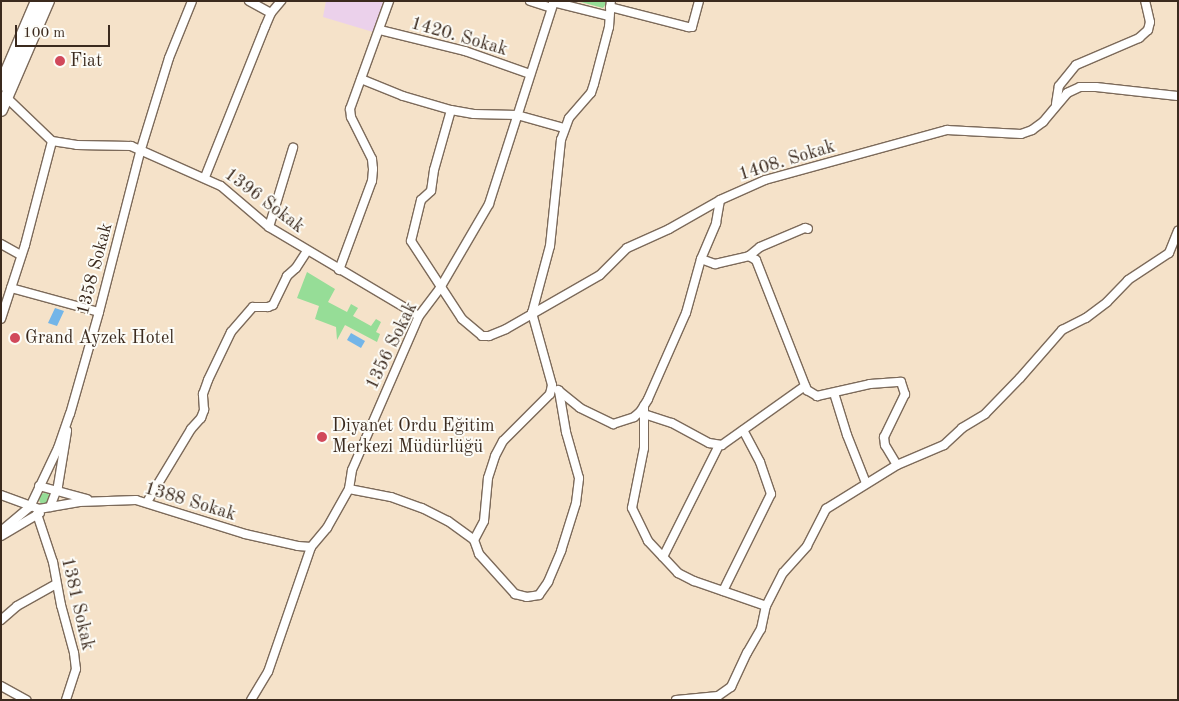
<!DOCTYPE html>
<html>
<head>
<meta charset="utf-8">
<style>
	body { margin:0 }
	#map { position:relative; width:1179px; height:701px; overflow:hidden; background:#f5e2c9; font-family:"Old Standard TT",serif }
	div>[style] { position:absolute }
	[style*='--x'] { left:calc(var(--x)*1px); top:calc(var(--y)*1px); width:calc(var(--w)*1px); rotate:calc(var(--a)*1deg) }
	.built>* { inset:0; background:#ebd1eb }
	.green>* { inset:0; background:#96dd97 }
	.round { border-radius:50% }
	.water>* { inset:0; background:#73b5e8 }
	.roads { filter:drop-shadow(1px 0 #7c6a5a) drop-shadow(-1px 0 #7c6a5a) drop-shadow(0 1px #7c6a5a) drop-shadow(0 -1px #7c6a5a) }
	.minor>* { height:8px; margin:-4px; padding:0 4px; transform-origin:4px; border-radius:4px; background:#fff }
	.trunk>* { height:12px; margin:-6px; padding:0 6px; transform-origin:6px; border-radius:6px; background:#fff }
	.dots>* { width:14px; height:14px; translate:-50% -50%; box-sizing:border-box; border:2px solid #fdfcf7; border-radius:50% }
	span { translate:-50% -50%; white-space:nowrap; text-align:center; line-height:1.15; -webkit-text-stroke:4px #fdfcf7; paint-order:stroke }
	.street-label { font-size:18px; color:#3b2a1e }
	.poi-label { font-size:18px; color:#3b2a1e }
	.left { translate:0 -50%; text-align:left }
	.frame { position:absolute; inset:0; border:2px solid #3b2a1e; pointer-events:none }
	.scale { position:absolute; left:15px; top:25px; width:95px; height:22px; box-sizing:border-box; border:2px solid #3b2a1e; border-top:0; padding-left:6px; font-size:15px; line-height:18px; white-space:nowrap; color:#3b2a1e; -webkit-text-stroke:4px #fdfcf7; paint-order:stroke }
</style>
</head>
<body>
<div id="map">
	<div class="built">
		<div style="clip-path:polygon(326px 1px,384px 1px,373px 32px,323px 17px)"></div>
	</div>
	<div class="green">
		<div style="clip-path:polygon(577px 1px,608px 1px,603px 8px)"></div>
		<div style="clip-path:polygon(307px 272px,335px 289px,328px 302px,347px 312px,351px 304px,358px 308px,353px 316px,371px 326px,376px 319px,381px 322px,376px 332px,380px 334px,377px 342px,345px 325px,337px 340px,336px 327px,315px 319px,319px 306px,297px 298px)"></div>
		<div class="round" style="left:39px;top:493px;width:12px;height:12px"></div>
	</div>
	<div class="water">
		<div style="clip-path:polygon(55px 308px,64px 311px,57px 326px,48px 323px)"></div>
		<div style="clip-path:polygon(351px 333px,365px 341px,361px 348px,347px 340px)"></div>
	</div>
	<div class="roads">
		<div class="minor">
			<div style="--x:249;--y:1;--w:25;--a:29"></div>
			<div style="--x:530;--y:1;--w:22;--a:18"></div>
			<div style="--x:553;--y:2;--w:58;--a:14"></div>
			<div style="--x:610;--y:7;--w:81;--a:14.4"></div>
			<div style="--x:688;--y:27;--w:4;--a:0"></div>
			<div style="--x:692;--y:27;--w:27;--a:-75"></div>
			<div style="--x:380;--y:30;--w:88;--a:13.9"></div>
			<div style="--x:465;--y:51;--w:69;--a:19.5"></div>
			<div style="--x:361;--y:79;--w:45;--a:22"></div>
			<div style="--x:403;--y:96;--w:50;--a:16.3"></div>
			<div style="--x:451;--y:110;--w:23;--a:10"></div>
			<div style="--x:474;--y:114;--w:43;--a:1.3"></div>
			<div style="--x:517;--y:115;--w:49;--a:15.5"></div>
			<div style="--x:7;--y:98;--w:62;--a:43.7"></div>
			<div style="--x:52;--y:141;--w:25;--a:9"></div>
			<div style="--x:77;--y:145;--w:54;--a:1.1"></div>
			<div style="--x:131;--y:146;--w:98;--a:24"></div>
			<div style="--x:221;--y:186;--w:63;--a:40.5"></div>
			<div style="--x:269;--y:227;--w:174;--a:30.7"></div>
			<div style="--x:1056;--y:104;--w:18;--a:-81"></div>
			<div style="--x:1059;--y:86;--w:27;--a:-51"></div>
			<div style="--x:1076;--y:65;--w:69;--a:-23.2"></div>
			<div style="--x:1139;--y:38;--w:12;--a:-42"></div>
			<div style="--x:1148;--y:30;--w:8;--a:-76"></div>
			<div style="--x:1150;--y:22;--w:22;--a:-103"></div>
			<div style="--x:451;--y:110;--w:62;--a:105.8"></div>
			<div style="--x:434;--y:170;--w:21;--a:98"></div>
			<div style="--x:431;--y:191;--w:13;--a:138"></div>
			<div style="--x:421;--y:200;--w:42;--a:103.7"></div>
			<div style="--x:411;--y:241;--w:93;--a:56.8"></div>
			<div style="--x:462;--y:319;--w:26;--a:40"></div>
			<div style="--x:482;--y:336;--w:7;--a:0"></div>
			<div style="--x:489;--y:336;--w:18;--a:-22"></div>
			<div style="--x:506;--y:329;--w:108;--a:-29.9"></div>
			<div style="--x:600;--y:275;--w:38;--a:-45"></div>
			<div style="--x:627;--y:248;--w:46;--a:-24.3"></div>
			<div style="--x:669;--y:229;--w:59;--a:-29.6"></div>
			<div style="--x:720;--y:200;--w:49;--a:-24"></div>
			<div style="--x:765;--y:180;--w:189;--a:-15.4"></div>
			<div style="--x:947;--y:130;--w:74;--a:3.1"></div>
			<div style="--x:1021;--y:134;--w:12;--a:-20"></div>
			<div style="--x:1032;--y:130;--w:14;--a:-36"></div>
			<div style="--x:1043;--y:122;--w:38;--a:-50"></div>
			<div style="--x:1067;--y:93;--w:14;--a:-25"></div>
			<div style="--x:1080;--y:87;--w:16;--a:0"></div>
			<div style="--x:1096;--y:87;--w:82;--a:6.3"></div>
			<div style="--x:205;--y:177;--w:162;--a:-68.2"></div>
			<div style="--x:265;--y:27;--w:15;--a:-67"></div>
			<div style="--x:271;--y:13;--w:16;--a:-50"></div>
			<div style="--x:269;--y:227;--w:83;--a:-73.1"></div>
			<div style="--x:1;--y:244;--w:23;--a:29"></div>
			<div style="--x:749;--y:256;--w:14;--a:-39"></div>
			<div style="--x:760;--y:247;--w:49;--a:-22.9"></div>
			<div style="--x:805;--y:228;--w:3;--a:18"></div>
			<div style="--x:701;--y:259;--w:15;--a:20"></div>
			<div style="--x:715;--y:264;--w:35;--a:-13"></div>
			<div style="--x:749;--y:256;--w:8;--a:30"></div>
			<div style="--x:756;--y:260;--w:140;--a:68.6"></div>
			<div style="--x:807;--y:390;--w:12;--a:31"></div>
			<div style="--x:817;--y:396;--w:54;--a:-12.8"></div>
			<div style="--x:870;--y:384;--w:31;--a:-4"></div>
			<div style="--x:901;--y:382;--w:13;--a:72"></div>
			<div style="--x:905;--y:394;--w:48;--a:116"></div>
			<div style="--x:884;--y:437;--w:8;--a:83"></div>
			<div style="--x:885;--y:445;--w:23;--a:59"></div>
			<div style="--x:339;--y:270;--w:95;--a:-69.7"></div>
			<div style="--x:372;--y:181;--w:12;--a:-85"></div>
			<div style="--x:373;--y:169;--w:10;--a:-96"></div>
			<div style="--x:372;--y:159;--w:47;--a:-116.6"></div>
			<div style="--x:351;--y:117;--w:8;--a:-97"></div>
			<div style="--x:350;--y:109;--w:115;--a:-70.1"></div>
			<div style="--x:11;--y:288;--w:91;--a:15.3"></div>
			<div style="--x:1;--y:319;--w:78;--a:-72"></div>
			<div style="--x:25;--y:245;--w:107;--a:-75.4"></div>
			<div style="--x:558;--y:390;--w:28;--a:39"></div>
			<div style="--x:580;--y:408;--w:37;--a:26"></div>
			<div style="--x:613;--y:424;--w:22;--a:-18"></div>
			<div style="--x:634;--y:417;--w:8;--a:-40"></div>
			<div style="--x:640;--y:412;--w:15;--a:-58"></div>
			<div style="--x:648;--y:399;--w:94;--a:-66.2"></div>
			<div style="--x:686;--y:313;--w:56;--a:-74.5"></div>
			<div style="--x:701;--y:259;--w:39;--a:-67"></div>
			<div style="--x:716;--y:223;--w:23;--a:-80"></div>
			<div style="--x:834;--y:393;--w:44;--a:72.8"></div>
			<div style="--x:847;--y:435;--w:52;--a:68.4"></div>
			<div style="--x:644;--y:406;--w:42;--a:90"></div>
			<div style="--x:644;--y:448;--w:61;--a:101.3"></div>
			<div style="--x:632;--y:508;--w:37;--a:64"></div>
			<div style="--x:648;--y:541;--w:44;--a:46.8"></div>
			<div style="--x:678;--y:573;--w:18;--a:27"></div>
			<div style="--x:694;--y:581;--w:76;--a:19.1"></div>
			<div style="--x:644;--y:414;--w:29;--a:18"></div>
			<div style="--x:672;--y:423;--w:42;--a:28.4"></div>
			<div style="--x:709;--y:443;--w:13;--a:9"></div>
			<div style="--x:722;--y:445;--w:102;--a:-35.4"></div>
			<div style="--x:39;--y:486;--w:50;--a:15.2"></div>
			<div style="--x:349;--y:489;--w:43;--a:10.8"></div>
			<div style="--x:391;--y:497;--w:33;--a:20"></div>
			<div style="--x:422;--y:508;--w:29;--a:27"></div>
			<div style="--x:448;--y:521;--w:32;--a:36"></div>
			<div style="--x:474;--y:540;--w:15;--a:70"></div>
			<div style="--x:479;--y:554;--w:54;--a:48"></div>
			<div style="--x:515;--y:594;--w:12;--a:14"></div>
			<div style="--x:527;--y:597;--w:12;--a:-9"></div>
			<div style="--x:539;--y:595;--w:16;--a:-55"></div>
			<div style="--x:548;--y:582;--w:34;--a:-67"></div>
			<div style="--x:561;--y:551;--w:50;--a:-72.6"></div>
			<div style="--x:576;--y:503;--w:25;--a:-83"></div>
			<div style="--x:579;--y:478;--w:48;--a:-105.8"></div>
			<div style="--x:566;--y:432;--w:42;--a:-99.7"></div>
			<div style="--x:1;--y:495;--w:40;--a:20.2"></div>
			<div style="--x:39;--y:509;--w:41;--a:-9.9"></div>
			<div style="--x:79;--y:502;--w:57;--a:-2"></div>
			<div style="--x:136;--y:500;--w:114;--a:17.3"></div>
			<div style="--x:245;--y:534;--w:54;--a:12.8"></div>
			<div style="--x:298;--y:546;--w:13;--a:4"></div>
			<div style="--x:147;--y:502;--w:85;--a:-58.9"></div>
			<div style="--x:191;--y:429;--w:15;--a:-48"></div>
			<div style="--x:201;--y:418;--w:9;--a:-69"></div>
			<div style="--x:204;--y:410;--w:16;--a:-94"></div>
			<div style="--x:203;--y:394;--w:15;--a:-70"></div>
			<div style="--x:208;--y:380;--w:53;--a:-64.4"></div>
			<div style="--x:231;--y:332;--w:33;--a:-49"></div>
			<div style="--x:253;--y:307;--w:15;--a:0"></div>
			<div style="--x:268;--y:307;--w:5;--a:-22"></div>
			<div style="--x:273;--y:305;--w:32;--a:-64"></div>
			<div style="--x:287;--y:276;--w:12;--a:-42"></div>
			<div style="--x:296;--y:268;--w:20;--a:-57"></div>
			<div style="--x:50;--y:507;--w:22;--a:-69"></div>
			<div style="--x:58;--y:486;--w:56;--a:-80.7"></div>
			<div style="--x:37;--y:514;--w:51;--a:71.6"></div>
			<div style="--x:53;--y:562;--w:44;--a:79.5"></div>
			<div style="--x:61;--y:605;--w:50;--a:74.8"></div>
			<div style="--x:74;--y:653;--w:16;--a:83"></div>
			<div style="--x:76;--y:669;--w:33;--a:108"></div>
			<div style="--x:1;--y:531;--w:38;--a:-40"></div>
			<div style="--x:30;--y:507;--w:65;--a:-64.6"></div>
			<div style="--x:58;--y:448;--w:36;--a:-71"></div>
			<div style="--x:70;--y:414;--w:106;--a:-74.1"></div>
			<div style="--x:99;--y:312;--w:168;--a:-75.6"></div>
			<div style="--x:141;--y:149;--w:95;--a:-72.9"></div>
			<div style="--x:169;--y:58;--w:61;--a:-68"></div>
			<div style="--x:1;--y:536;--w:45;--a:-30.5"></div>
			<div style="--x:474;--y:540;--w:21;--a:-62"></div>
			<div style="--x:484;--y:521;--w:43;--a:-84.7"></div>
			<div style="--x:488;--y:478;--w:23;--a:-72"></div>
			<div style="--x:495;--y:456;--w:17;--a:-62"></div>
			<div style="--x:503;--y:441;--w:66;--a:-45"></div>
			<div style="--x:550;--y:394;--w:9;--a:-77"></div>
			<div style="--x:552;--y:385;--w:75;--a:-105.5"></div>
			<div style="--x:532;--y:313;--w:69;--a:-75"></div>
			<div style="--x:550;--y:246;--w:107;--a:-84.1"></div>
			<div style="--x:561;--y:140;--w:23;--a:-70"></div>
			<div style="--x:569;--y:118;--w:33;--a:-49"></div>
			<div style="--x:591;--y:93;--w:9;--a:-72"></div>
			<div style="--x:594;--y:84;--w:59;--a:-75.3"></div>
			<div style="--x:609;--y:27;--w:26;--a:-86"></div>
			<div style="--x:663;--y:557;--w:125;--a:-63.4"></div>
			<div style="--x:723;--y:591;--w:108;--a:-63.7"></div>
			<div style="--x:771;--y:494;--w:34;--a:-109"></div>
			<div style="--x:760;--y:462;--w:36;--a:-118"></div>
			<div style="--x:1;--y:620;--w:21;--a:-41"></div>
			<div style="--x:17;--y:606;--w:45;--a:-29.4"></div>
			<div style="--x:1;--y:686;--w:29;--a:29"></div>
			<div style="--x:251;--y:700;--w:33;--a:-59"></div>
			<div style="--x:268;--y:672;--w:132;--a:-71"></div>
			<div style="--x:311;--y:547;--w:25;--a:-50"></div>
			<div style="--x:327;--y:528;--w:45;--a:-60.6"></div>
			<div style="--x:349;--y:489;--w:19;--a:-81"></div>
			<div style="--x:352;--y:470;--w:168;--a:-66.5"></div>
			<div style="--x:419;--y:316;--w:35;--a:-53"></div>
			<div style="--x:440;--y:288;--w:97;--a:-59.7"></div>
			<div style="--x:489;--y:204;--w:213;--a:-72.2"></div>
			<div style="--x:676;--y:700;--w:42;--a:-5.4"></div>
			<div style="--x:718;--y:696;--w:16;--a:-35"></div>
			<div style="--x:731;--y:687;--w:38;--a:-65"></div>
			<div style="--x:747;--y:653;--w:28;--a:-60"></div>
			<div style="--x:761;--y:629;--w:24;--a:-78"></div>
			<div style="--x:766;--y:606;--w:37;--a:-63"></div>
			<div style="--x:783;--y:573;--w:36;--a:-48"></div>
			<div style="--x:807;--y:546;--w:42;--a:-62.8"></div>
			<div style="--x:826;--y:509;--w:84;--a:-31.8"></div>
			<div style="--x:897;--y:465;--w:51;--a:-23.1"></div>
			<div style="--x:944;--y:445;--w:25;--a:-43"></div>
			<div style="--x:962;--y:428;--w:27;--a:-31"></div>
			<div style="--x:985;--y:414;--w:50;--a:-45.8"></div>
			<div style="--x:1020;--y:378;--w:64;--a:-48.8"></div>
			<div style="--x:1062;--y:330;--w:27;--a:-27"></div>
			<div style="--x:1086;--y:318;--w:26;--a:-37"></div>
			<div style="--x:1107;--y:302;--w:30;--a:-46"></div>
			<div style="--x:1128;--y:280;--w:49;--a:-33.4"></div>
			<div style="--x:1169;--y:253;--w:24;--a:-68"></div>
		</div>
		<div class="trunk">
			<div style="--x:1;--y:85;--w:91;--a:-66.8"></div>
			<div style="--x:1;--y:110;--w:119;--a:-66.7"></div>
		</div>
	</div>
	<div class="dots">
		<div style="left:60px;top:61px;background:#d1495b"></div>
		<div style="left:15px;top:338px;background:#d1495b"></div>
		<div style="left:322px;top:437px;background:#d1495b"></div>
	</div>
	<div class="street-label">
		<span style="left:459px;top:37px;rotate:16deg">1420. Sokak</span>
		<span style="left:787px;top:161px;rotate:-17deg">1408. Sokak</span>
		<span style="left:264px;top:201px;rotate:37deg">1396 Sokak</span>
		<span style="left:95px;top:269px;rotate:-75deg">1358 Sokak</span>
		<span style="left:392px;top:346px;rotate:-64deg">1356 Sokak</span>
		<span style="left:190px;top:502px;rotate:17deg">1388 Sokak</span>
		<span style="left:77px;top:604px;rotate:77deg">1381 Sokak</span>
	</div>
	<div class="poi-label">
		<span class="left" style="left:70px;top:61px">Fiat</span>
		<span class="left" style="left:25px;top:338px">Grand Ayzek Hotel</span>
		<span class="left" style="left:332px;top:437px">Diyanet Ordu Eğitim<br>Merkezi Müdürlüğü</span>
	</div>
	<div class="frame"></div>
	<div class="scale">100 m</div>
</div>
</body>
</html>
